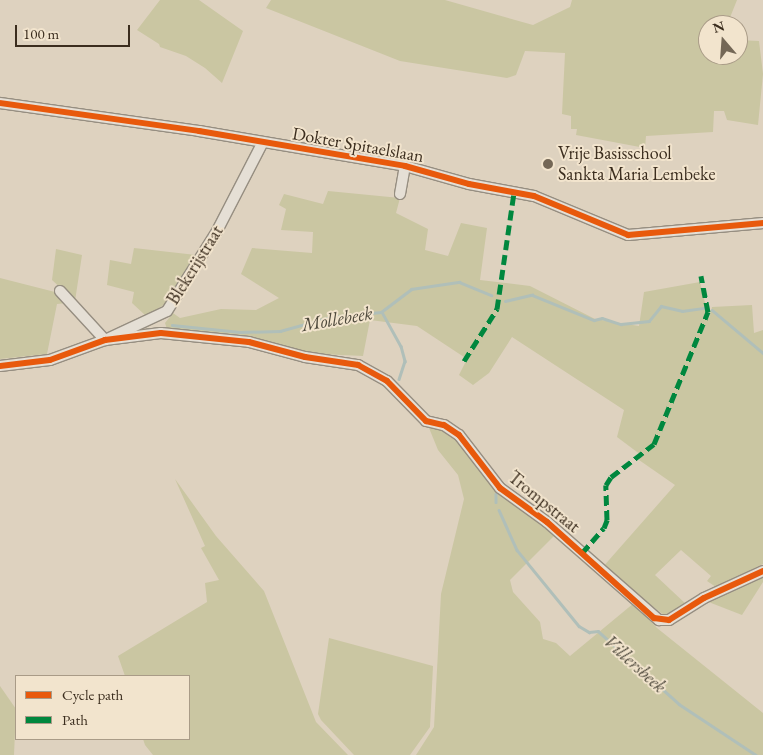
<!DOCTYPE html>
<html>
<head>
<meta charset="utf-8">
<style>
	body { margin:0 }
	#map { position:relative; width:763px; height:755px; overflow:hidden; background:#ded2bf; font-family:"EB Garamond",serif }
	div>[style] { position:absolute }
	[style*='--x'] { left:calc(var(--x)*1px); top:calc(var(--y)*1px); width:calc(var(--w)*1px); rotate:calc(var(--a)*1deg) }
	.green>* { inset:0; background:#cac6a2 }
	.stream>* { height:2.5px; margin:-1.25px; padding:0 1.25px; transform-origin:1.25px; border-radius:1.25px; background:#b0bfb9 }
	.roads { filter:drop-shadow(1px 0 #968e81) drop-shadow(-1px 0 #968e81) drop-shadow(0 1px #968e81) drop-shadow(0 -1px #968e81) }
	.minor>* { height:10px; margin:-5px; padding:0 5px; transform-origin:5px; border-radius:5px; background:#e5dfd5 }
	.quiet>* { height:5px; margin-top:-2.5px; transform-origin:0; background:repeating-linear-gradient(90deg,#00873e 0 10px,transparent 0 15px) }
	.cycleway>* { height:6px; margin:-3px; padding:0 3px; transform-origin:3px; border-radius:3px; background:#e8590c }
	.dots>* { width:14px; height:14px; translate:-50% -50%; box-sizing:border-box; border:2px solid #f2e4cd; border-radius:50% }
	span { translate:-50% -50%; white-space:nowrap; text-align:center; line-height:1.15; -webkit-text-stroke:4px #f2e4cd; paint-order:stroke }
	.street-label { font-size:18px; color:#3b2d1e }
	.poi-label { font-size:18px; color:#3b2d1e }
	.left { translate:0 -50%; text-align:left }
	.water-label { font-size:19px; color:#4e493c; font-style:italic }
	.legend { position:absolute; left:15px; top:675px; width:175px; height:65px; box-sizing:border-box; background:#f2e4cd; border:1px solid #a99b87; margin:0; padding:6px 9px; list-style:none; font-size:15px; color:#3b2d1e }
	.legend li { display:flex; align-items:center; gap:10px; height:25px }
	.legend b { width:25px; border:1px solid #a99b87 }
	.north { position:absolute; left:698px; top:15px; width:50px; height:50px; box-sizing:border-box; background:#f2e4cd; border:1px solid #a99b87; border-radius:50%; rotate:342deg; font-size:14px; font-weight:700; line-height:20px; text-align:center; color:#3b2d1e }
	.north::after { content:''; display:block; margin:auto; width:18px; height:22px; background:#746756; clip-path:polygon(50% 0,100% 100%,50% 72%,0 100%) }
	.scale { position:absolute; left:15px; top:25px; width:115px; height:22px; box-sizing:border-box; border:2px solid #3b2d1e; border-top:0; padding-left:6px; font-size:15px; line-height:18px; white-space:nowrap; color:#3b2d1e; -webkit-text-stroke:4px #f2e4cd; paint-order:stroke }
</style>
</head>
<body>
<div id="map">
	<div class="green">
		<div style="clip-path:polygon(160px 0,199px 0,243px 31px,222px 83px,205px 68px,186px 56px,160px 47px,159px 44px,137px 30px)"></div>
		<div style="clip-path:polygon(271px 0,445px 0,533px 25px,570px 7px,572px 0,737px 0,727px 25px,708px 25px,708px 55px,738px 55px,738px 40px,759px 41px,763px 74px,758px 125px,727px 120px,724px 111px,714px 111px,713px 132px,646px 136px,645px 148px,576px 135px,577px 129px,571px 129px,571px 116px,562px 114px,565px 53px,525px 51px,516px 75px,507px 78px,400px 61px,266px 8px)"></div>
		<div style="clip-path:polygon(328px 191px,400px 198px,396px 213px,428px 229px,425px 250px,448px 256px,461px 223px,487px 228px,480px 280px,530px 286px,595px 319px,639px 326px,644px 292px,700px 282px,709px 319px,712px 307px,752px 305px,754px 333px,763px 330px,763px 564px,716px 587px,707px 581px,711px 576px,681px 550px,655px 575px,687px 605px,664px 615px,602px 568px,675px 485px,639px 460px,641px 455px,617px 437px,624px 410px,512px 337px,489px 373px,473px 385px,459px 375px,467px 359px,417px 326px,370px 320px,363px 356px,299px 353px,260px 339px,167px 329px,165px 323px,173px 313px,180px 318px,221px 309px,256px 310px,279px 298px,241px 274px,252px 248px,312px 253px,313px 232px,281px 230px,286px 209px,279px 205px,284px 194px,323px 204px)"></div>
		<div style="clip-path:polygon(134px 248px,196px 255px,170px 301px,146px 316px,132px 303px,134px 292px,107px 285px,110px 260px,131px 264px)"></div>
		<div style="clip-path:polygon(56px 249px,82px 255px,75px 301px,52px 280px)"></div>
		<div style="clip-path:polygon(0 278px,55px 292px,67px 303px,57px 304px,47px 354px,0 359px)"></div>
		<div style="clip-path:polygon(429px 428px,443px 429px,456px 436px,487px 480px,554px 536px,510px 580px,513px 592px,540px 622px,543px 639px,556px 643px,570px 656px,634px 603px,657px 628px,763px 713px,763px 755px,416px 755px,434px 727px,441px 594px,464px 499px,458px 475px,438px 450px)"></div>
		<div style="clip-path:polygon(175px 479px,216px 536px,264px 591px,316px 722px,348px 755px,153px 755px,145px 745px,143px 739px,189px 739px,189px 676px,125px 676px,118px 656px,207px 602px,205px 583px,219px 580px,201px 548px,205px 546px)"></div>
		<div style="clip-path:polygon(763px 572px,763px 582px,742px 615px,706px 601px)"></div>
		<div style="clip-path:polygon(329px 638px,433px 666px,430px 727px,410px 755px,354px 755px,321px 720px,318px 714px)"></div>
		<div style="clip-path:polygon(0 686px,16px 709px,14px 755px,0 755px)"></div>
	</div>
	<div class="stream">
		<div style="--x:505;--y:301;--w:28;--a:-13"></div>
		<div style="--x:532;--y:295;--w:67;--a:22"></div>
		<div style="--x:594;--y:320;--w:8;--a:-14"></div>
		<div style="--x:602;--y:318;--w:20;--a:18"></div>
		<div style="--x:621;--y:324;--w:28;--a:-6"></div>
		<div style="--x:649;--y:321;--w:19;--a:-51"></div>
		<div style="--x:661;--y:306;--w:22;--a:13"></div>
		<div style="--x:682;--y:311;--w:22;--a:-8"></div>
		<div style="--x:712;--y:310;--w:67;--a:40.1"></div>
		<div style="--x:382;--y:312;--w:39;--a:61"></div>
		<div style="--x:401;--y:346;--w:16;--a:75"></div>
		<div style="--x:405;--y:361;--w:19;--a:108"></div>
		<div style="--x:172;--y:325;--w:68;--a:5.9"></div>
		<div style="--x:240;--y:332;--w:40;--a:-1.4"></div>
		<div style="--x:280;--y:331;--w:52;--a:-15.6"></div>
		<div style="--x:330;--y:317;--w:51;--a:-5.6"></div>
		<div style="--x:381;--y:312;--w:38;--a:-37"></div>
		<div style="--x:411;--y:289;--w:49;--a:-8.3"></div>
		<div style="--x:459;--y:282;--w:35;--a:22"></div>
		<div style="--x:496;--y:494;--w:8;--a:90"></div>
		<div style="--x:499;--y:510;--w:44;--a:65.8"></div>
		<div style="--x:517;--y:550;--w:98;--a:50.8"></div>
		<div style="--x:579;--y:626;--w:12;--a:31"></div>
		<div style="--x:589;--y:632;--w:9;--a:-6"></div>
		<div style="--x:598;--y:631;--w:109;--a:42"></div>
		<div style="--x:679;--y:704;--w:92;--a:33.5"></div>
	</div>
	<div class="roads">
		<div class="minor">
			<div style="--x:0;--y:103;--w:201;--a:8"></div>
			<div style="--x:199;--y:131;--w:209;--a:9.6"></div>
			<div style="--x:405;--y:166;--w:66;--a:15.7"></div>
			<div style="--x:469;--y:184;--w:66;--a:10.5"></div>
			<div style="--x:534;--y:196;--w:102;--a:22.5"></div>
			<div style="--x:628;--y:235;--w:136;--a:-5.1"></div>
			<div style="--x:400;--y:194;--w:28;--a:-80"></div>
			<div style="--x:60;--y:291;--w:67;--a:47.4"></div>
			<div style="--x:105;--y:340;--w:56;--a:-7.1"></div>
			<div style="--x:161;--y:333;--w:88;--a:5.8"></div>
			<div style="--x:249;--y:342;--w:58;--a:15"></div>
			<div style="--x:305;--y:357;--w:54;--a:8.6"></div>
			<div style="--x:358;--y:365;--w:33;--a:29"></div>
			<div style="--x:387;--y:381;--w:56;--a:45.7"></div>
			<div style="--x:426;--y:421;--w:18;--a:13"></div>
			<div style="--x:444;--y:425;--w:18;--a:34"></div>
			<div style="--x:459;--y:435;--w:67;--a:52.3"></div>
			<div style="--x:500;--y:488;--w:58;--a:35.9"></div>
			<div style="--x:547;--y:522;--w:149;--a:41.2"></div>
			<div style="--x:659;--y:620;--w:10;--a:0"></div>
			<div style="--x:669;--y:620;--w:41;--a:-32.2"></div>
			<div style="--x:704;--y:598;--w:65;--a:-24.6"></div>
			<div style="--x:0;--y:366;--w:50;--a:-6.8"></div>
			<div style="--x:50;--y:360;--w:59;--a:-20"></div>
			<div style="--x:105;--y:340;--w:68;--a:-25.1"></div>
			<div style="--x:167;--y:311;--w:94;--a:-58"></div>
			<div style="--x:217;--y:231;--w:100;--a:-62.7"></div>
		</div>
	</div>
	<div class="quiet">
		<div style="--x:464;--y:361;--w:62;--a:-57.6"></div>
		<div style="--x:497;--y:309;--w:118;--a:-81.7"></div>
		<div style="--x:582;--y:553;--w:33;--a:-49"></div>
		<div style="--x:604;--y:528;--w:9;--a:-69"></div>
		<div style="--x:607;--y:520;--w:35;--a:-92"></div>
		<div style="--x:606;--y:485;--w:9;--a:-58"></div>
		<div style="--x:611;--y:477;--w:54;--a:-37.5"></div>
		<div style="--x:654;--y:444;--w:143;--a:-67.8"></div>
		<div style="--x:708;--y:312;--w:37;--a:-101"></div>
	</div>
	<div class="cycleway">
		<div style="--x:0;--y:103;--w:201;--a:8"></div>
		<div style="--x:199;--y:131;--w:209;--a:9.6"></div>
		<div style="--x:405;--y:166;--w:66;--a:15.7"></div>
		<div style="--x:469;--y:184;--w:66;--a:10.5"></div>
		<div style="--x:534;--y:196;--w:102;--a:22.5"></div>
		<div style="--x:628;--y:235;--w:136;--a:-5.1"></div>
		<div style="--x:0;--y:366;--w:50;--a:-6.8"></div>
		<div style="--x:50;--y:360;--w:59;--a:-20"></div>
		<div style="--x:105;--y:340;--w:56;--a:-7.1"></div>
		<div style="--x:161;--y:333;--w:88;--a:5.8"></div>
		<div style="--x:249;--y:342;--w:58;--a:15"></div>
		<div style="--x:305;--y:357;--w:54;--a:8.6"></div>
		<div style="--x:358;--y:365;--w:33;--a:29"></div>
		<div style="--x:387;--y:381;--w:56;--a:45.7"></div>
		<div style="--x:426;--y:421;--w:18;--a:13"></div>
		<div style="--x:444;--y:425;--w:18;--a:34"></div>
		<div style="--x:459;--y:435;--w:67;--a:52.3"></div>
		<div style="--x:500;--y:488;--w:58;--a:35.9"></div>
		<div style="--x:547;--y:522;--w:144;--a:41.9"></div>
		<div style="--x:654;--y:618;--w:15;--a:8"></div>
		<div style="--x:669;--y:620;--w:41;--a:-32.2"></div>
		<div style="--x:704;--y:598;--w:65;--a:-24.6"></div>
	</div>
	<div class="dots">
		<div style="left:548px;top:164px;background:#746756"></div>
	</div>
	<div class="street-label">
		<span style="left:358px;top:145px;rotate:10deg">Dokter Spitaelslaan</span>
		<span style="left:195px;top:265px;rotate:-58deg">Blekerijstraat</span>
		<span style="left:544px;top:502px;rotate:39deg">Trompstraat</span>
	</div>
	<div class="poi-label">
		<span class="left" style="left:558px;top:164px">Vrije Basisschool<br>Sankta Maria Lembeke</span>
	</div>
	<div class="water-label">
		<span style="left:337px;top:319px;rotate:-10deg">Mollebeek</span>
		<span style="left:635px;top:664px;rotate:42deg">Villersbeek</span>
	</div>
	<ul class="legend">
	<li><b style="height:6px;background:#e8590c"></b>Cycle path</li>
	<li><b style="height:6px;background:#00873e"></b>Path</li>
	</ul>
	<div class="north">N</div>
	<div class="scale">100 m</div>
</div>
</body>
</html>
